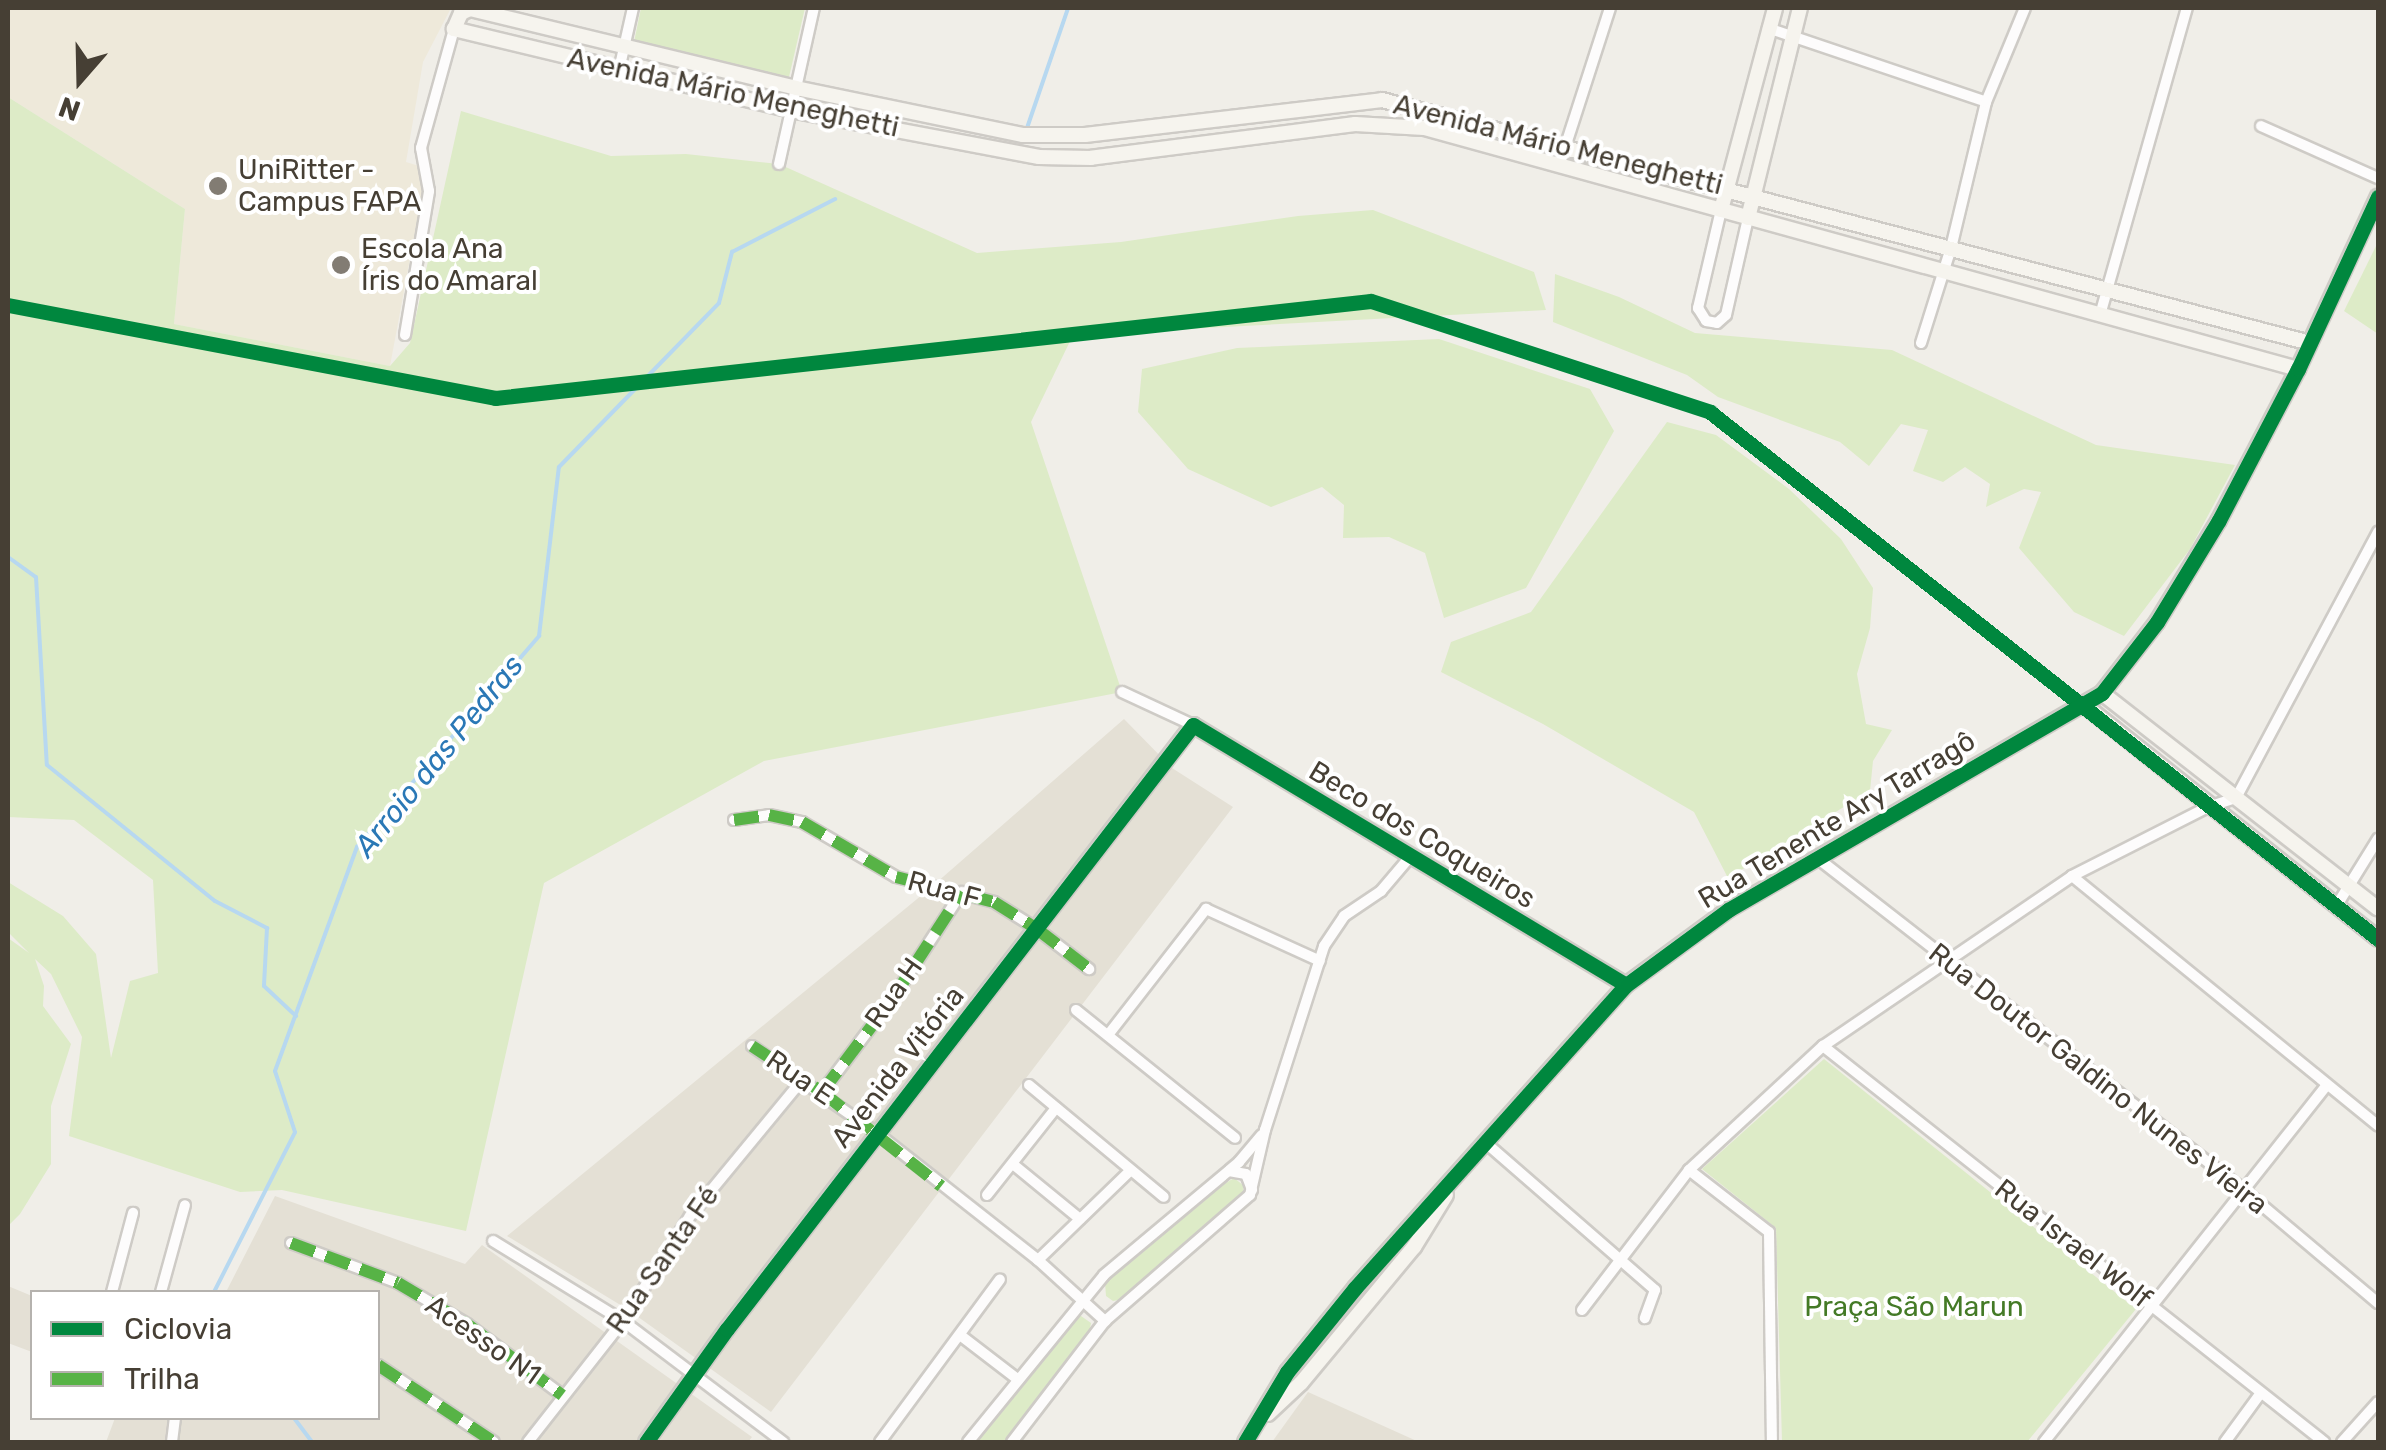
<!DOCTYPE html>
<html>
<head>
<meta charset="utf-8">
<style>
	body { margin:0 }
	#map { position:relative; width:2386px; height:1450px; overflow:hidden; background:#f0eee8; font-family:Rubik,sans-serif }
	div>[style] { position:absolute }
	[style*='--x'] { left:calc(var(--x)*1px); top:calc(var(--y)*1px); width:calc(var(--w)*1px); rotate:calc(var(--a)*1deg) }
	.residential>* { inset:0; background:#e4e0d5 }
	.education>* { inset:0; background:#eee9da }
	.green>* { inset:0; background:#ddebc7 }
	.stream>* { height:4px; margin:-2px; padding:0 2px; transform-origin:2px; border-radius:2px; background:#b7d8f0 }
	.roads { filter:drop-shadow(2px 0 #cecbc6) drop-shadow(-2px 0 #cecbc6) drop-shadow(0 2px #cecbc6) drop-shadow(0 -2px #cecbc6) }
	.street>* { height:10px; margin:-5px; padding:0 5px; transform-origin:5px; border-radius:5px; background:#fdfcfc }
	.secondary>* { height:14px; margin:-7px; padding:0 7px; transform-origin:7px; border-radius:7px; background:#f6f4ee }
	.quiet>* { height:12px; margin-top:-6px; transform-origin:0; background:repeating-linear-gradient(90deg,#57b346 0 25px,transparent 0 37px) }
	.cycleway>* { height:15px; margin:-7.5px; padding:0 7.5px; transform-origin:7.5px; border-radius:7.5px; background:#00873e }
	.dots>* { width:28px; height:28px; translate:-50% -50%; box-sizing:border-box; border:5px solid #fff; border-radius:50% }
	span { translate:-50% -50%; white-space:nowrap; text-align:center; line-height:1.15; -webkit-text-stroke:8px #fff; paint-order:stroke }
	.street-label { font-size:28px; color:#463f34 }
	.poi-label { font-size:28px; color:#463f34 }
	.left { translate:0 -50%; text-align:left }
	.park-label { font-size:28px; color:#447a26 }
	.water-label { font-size:30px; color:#2a78b6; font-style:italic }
	.frame { position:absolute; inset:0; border:10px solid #463f34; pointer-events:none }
	.legend { position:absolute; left:30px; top:1290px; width:350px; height:130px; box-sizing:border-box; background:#fff; border:2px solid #b5b2ae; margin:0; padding:12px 18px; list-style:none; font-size:30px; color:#463f34 }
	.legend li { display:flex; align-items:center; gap:20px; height:50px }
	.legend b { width:50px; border:2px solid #b5b2ae }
	.north { position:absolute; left:30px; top:30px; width:100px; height:100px; -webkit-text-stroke:8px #fff; paint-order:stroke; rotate:200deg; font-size:28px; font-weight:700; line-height:40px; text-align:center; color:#463f34 }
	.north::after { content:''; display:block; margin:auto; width:35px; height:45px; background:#463f34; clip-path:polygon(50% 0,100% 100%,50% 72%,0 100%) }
</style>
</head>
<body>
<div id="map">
	<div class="residential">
		<div style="clip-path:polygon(1124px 719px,1172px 768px,1233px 807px,771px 1412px,627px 1309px,507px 1236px,928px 890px)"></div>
		<div style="clip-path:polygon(275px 1196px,465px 1264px,482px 1245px,752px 1437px,748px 1442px,106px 1442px,115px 1418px,378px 1418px,378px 1292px,226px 1292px)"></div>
		<div style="clip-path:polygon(8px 1286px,32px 1296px,32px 1352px,8px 1343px)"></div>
		<div style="clip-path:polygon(1308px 1392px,1419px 1442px,1272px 1442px)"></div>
	</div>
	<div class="education">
		<div style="clip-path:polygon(8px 8px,451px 8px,423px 62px,406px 162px,419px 166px,423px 189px,390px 366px,174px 324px,185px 209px,8px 97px)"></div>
	</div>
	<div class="green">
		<div style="clip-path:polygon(641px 8px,805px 8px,789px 77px,634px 42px)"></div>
		<div style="clip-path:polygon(8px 97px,185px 209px,174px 324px,390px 366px,410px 343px,461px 111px,611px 156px,686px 154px,779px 164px,977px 253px,1121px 242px,1298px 216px,1373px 210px,1534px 272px,1546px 310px,1073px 335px,1031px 422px,1122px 692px,764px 761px,544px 883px,466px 1231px,282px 1190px,240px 1192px,69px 1136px,82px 1037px,51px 974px,35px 959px,44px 986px,43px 1006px,71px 1044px,51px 1106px,51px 1164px,20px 1214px,8px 1226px,8px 938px,29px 953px,8px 932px,8px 882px,63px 916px,96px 954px,111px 1058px,130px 981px,158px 973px,153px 880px,74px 820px,8px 817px)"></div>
		<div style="clip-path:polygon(2378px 242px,2378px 334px,2344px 311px)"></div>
		<div style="clip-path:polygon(1555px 274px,1619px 297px,1695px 333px,1892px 350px,2096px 445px,2235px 465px,2190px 549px,2124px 636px,2074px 612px,2019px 548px,2041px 492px,2024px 489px,1986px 507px,1990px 484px,1965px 467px,1943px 482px,1913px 471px,1928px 430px,1901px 424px,1869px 466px,1840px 442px,1718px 397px,1687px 375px,1553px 322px)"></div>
		<div style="clip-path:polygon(1439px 339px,1590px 389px,1614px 431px,1526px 588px,1444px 618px,1425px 553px,1389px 537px,1343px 538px,1344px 505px,1322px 487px,1271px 507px,1188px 469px,1138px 412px,1142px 369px,1237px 348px)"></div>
		<div style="clip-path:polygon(1667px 422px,1716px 435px,1789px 489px,1841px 539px,1873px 588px,1870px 628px,1857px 674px,1866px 724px,1892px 730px,1873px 761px,1870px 791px,1728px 878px,1694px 812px,1543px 724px,1441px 672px,1451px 642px,1531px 612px)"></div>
		<div style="clip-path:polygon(1824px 1059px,2136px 1309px,2027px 1442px,1782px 1442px,1776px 1228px,1702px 1169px)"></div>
		<div style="clip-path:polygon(1234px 1178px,1243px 1185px,1244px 1194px,1124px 1299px,1113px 1301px,1106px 1296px,1105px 1283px,1128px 1261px,1200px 1199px)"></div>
		<div style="clip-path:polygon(1081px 1316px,1091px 1323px,1089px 1334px,1004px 1442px,974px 1442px,1073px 1317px)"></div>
	</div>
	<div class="stream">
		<div style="--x:1027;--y:128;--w:127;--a:-71.1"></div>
		<div style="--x:8;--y:557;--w:34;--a:36"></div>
		<div style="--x:36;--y:577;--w:188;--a:86.7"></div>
		<div style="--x:47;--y:765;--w:216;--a:39"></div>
		<div style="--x:215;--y:901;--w:59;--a:27.4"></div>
		<div style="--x:267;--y:928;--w:58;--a:93"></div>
		<div style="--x:264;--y:986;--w:44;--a:43.2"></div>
		<div style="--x:214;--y:1292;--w:179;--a:-63.1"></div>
		<div style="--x:295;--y:1132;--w:64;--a:-108.2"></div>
		<div style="--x:275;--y:1071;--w:239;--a:-69.9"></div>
		<div style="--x:357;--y:847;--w:279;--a:-49.2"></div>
		<div style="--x:539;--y:636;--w:170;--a:-83.3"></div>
		<div style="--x:559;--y:467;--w:229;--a:-45.7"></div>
		<div style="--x:719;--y:303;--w:53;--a:-75.7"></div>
		<div style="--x:732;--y:252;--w:116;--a:-27.2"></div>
		<div style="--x:294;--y:1418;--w:30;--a:53"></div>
	</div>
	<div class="roads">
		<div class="street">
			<div style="--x:1768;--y:28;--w:230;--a:18.7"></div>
			<div style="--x:619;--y:70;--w:64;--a:-77.3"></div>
			<div style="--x:2261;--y:126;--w:128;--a:24"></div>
			<div style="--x:779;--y:164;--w:160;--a:-77.4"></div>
			<div style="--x:1559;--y:166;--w:166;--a:-72.1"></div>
			<div style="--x:1721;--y:210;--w:101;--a:103.2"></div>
			<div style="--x:1698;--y:308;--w:15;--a:58"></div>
			<div style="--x:1706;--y:321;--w:11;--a:10"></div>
			<div style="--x:1717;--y:323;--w:12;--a:-42"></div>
			<div style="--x:1726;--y:315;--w:99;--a:-77.2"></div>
			<div style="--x:2100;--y:315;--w:319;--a:-74.2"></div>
			<div style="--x:405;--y:335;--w:146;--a:-80.5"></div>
			<div style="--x:429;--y:191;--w:44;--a:-100.5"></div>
			<div style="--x:421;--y:148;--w:123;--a:-74.5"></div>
			<div style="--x:1921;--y:343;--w:100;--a:-72.5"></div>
			<div style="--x:1951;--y:248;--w:150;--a:-76.5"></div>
			<div style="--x:1986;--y:102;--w:102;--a:-67.5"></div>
			<div style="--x:1122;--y:692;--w:78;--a:24.9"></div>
			<div style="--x:734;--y:820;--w:35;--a:-8"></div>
			<div style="--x:769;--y:815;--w:34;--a:12"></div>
			<div style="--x:802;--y:822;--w:109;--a:30.3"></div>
			<div style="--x:896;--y:877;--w:101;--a:14.3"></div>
			<div style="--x:994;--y:902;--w:51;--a:32.1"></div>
			<div style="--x:1037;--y:929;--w:66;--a:37.6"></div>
			<div style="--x:1816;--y:857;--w:544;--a:37.9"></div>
			<div style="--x:2245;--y:1191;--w:174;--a:40.1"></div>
			<div style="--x:2072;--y:876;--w:395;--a:39.2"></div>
			<div style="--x:2337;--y:905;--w:78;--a:-58.2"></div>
			<div style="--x:1076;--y:1010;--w:204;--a:38.8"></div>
			<div style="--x:1108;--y:1035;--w:160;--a:-52.1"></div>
			<div style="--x:1206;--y:909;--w:125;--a:24.5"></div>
			<div style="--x:752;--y:1046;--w:154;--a:34.9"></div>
			<div style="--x:878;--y:1134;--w:204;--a:38.2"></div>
			<div style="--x:1038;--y:1260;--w:91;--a:42.3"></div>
			<div style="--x:1823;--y:1046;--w:639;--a:38.32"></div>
			<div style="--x:1029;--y:1085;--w:175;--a:39.7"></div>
			<div style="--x:822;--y:1092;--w:121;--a:-53"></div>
			<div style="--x:895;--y:995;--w:123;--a:-57"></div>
			<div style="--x:1486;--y:1143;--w:224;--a:41"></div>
			<div style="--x:1655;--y:1290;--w:30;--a:110"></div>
			<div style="--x:1014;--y:1165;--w:85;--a:39.3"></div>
			<div style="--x:1689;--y:1170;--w:101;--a:37.8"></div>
			<div style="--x:1769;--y:1232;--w:210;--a:89.2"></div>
			<div style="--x:1229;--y:1171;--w:17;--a:10"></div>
			<div style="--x:1246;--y:1174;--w:17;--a:69"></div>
			<div style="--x:987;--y:1195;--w:111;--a:-51.6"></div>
			<div style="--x:493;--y:1241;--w:153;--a:31.6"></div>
			<div style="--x:623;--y:1321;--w:201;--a:37.1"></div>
			<div style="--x:291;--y:1243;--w:114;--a:20.5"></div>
			<div style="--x:398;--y:1283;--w:80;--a:30.7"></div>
			<div style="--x:467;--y:1324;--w:119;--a:36.8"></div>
			<div style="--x:1038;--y:1260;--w:129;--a:-44.1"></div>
			<div style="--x:112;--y:1292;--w:82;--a:-75.1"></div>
			<div style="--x:161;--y:1292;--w:90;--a:-74.6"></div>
			<div style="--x:1582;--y:1310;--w:176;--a:-52.6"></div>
			<div style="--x:1689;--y:1170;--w:183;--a:-42.8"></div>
			<div style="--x:1823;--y:1046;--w:301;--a:-34.3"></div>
			<div style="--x:2072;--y:876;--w:153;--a:-26.9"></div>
			<div style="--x:2208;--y:807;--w:29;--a:-18"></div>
			<div style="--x:2236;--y:798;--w:302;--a:-61.9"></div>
			<div style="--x:960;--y:1335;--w:71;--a:37.5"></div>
			<div style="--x:378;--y:1365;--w:139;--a:33.6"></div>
			<div style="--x:172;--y:1442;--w:24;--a:-83"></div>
			<div style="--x:528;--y:1442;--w:154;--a:-51.9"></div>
			<div style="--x:623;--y:1321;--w:125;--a:-57.5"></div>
			<div style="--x:690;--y:1216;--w:176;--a:-50.5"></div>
			<div style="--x:880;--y:1442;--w:202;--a:-53.6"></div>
			<div style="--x:968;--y:1442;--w:215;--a:-50.8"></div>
			<div style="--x:1104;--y:1275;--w:176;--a:-39.9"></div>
			<div style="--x:1239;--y:1162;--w:35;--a:-50"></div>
			<div style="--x:1012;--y:1442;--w:153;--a:-52.5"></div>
			<div style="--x:1105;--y:1321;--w:192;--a:-41"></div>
			<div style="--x:1250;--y:1195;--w:67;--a:-77"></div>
			<div style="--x:1265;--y:1130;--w:193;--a:-72.2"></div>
			<div style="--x:1324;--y:946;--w:36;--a:-56"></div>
			<div style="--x:1344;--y:916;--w:45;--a:-34"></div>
			<div style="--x:1381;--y:891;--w:43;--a:-49.7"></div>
			<div style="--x:2044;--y:1442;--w:454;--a:-51.6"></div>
			<div style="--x:2225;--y:1442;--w:59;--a:-53.9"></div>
			<div style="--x:2342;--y:1442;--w:54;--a:-48"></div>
		</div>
		<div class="secondary">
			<div style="--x:1721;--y:210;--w:209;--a:-75"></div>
			<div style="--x:1748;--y:218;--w:216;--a:-76.1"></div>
			<div style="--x:2298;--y:369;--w:907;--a:-164.58"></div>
			<div style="--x:1424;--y:128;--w:69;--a:-176.7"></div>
			<div style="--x:1355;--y:124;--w:266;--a:172.7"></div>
			<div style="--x:1091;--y:158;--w:52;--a:-178.9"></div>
			<div style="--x:1039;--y:157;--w:252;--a:-169.3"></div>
			<div style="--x:791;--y:110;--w:347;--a:-166.5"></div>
			<div style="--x:454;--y:29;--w:17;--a:-66"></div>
			<div style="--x:461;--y:13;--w:10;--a:-24"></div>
			<div style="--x:470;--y:9;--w:335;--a:13.6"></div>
			<div style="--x:796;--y:88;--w:232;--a:11.7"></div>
			<div style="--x:1023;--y:135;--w:62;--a:0"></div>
			<div style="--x:1085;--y:135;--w:299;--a:-6.7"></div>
			<div style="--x:1382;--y:100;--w:959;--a:14.67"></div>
			<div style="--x:2102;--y:693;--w:350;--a:38"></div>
			<div style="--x:2083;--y:704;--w:377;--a:38.5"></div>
			<div style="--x:1268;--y:1414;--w:45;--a:-43.2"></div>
			<div style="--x:1301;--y:1383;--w:177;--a:-50.3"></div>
			<div style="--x:1414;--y:1247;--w:61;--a:-58.4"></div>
			<div style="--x:646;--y:1442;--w:139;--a:-54.4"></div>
			<div style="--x:727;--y:1329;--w:763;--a:-52.35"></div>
			<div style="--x:1193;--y:725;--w:505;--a:30.98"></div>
			<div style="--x:1245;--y:1442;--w:82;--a:-59"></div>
			<div style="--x:1287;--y:1372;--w:108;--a:-51"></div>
			<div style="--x:1355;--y:1288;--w:407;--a:-48.2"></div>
			<div style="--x:1626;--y:985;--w:127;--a:-36.3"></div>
			<div style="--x:1728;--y:910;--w:432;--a:-30.1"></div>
			<div style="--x:2102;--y:693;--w:90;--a:-52.2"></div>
			<div style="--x:2157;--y:622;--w:119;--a:-58.7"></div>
			<div style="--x:2219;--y:520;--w:170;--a:-62.4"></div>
			<div style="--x:2298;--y:369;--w:190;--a:-65.1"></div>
		</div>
	</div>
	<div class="quiet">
		<div style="--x:734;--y:820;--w:35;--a:-8"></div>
		<div style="--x:769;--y:815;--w:34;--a:12"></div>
		<div style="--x:802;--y:822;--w:109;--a:30.3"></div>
		<div style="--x:896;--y:877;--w:101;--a:14.3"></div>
		<div style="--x:994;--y:902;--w:51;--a:32.1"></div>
		<div style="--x:1037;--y:929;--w:66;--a:37.6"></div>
		<div style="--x:752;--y:1046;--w:84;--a:33.3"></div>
		<div style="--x:822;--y:1092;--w:152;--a:38.3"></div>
		<div style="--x:822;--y:1092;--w:121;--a:-53"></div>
		<div style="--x:895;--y:995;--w:123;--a:-57"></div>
		<div style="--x:291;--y:1243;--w:114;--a:20.5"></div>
		<div style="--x:398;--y:1283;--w:80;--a:30.7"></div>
		<div style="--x:467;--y:1324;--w:119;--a:36.8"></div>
		<div style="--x:378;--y:1365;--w:139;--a:33.6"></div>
	</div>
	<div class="cycleway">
		<div style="--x:8;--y:305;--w:496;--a:10.8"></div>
		<div style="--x:495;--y:398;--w:881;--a:-6.32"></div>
		<div style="--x:1371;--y:301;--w:357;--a:18.1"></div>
		<div style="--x:1710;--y:412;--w:851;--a:38.27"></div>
		<div style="--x:646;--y:1442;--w:139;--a:-54.4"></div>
		<div style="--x:727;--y:1329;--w:763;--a:-52.35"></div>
		<div style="--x:1193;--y:725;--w:505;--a:30.98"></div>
		<div style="--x:1245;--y:1442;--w:82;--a:-59"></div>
		<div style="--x:1287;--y:1372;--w:108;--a:-51"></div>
		<div style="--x:1355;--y:1288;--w:407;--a:-48.2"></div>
		<div style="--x:1626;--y:985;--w:127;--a:-36.3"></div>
		<div style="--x:1728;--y:910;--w:432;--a:-30.1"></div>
		<div style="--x:2102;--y:693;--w:90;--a:-52.2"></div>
		<div style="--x:2157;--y:622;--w:119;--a:-58.7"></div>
		<div style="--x:2219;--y:520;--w:170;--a:-62.4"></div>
		<div style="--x:2298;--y:369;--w:190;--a:-65.1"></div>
	</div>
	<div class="dots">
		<div style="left:218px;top:186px;background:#827c73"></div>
		<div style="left:341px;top:265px;background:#827c73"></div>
	</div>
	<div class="street-label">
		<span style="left:733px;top:93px;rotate:12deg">Avenida Mário Meneghetti</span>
		<span style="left:1558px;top:145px;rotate:14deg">Avenida Mário Meneghetti</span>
		<span style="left:1837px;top:820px;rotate:-31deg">Rua Tenente Ary Tarragô</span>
		<span style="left:1422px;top:835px;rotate:31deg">Beco dos Coqueiros</span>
		<span style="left:944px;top:890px;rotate:15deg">Rua F</span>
		<span style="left:894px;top:993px;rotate:-55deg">Rua H</span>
		<span style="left:898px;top:1067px;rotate:-52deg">Avenida Vitória</span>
		<span style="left:800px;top:1078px;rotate:34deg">Rua E</span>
		<span style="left:2098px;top:1079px;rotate:38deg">Rua Doutor Galdino Nunes Vieira</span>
		<span style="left:2073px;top:1244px;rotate:38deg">Rua Israel Wolf</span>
		<span style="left:663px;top:1260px;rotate:-55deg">Rua Santa Fé</span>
		<span style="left:483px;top:1340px;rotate:35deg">Acesso N1</span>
	</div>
	<div class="poi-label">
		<span class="left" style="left:238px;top:186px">UniRitter -<br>Campus FAPA</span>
		<span class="left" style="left:361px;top:265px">Escola Ana<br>Íris do Amaral</span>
	</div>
	<div class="park-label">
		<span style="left:1914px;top:1307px">Praça São Marun</span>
	</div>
	<div class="water-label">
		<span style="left:439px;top:756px;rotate:-51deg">Arroio das Pedras</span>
	</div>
	<div class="frame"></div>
	<ul class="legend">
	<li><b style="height:12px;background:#00873e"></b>Ciclovia</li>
	<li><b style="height:12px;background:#57b346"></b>Trilha</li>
	</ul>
	<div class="north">N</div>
</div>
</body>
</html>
